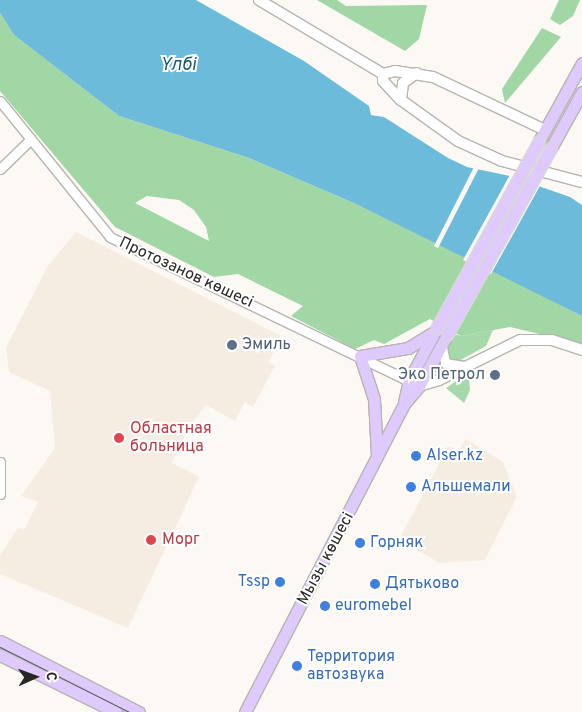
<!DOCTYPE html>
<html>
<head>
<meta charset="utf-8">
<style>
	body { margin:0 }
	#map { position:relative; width:582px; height:712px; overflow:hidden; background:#fcf9f4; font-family:Overpass,sans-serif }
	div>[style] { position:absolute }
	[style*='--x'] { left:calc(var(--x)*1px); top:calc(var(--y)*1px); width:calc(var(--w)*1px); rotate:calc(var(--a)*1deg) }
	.built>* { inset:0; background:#f5ede2 }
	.green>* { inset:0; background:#a5d9aa }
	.forest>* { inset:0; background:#a0d7a5 }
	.water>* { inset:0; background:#6dbbdb }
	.pier>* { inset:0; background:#fcf9f4 }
	.roads { filter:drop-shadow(1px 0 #b8b4b0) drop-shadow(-1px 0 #b8b4b0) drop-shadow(0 1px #b8b4b0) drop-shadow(0 -1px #b8b4b0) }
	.tertiary>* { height:9px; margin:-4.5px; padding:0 4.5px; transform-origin:4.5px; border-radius:4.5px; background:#fff }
	.secondary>* { height:10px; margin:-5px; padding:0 5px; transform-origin:5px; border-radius:5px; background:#fff }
	.primary>* { height:11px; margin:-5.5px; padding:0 5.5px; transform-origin:5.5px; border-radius:5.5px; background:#dfcafe }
	.tram>* { height:1px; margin:-0.5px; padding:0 0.5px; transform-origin:0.5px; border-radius:0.5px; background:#5f5d5b }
	.bridges { filter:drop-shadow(1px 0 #d8d8d8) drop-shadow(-1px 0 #d8d8d8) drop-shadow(0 1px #d8d8d8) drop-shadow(0 -1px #d8d8d8) }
	.primary-bridge>* { height:11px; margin:-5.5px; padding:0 5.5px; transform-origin:5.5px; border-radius:5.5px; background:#dfcafe }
	.dots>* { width:14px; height:14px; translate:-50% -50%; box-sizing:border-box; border:2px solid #fff; border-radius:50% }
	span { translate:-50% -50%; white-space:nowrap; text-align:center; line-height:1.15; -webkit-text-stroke:4px #fff; paint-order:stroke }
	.street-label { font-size:16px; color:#282725 }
	.service-label { font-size:16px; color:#4e5e75 }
	.left { translate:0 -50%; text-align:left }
	.right { translate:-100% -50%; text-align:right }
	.health-label { font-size:16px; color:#be3a42 }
	.shop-label { font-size:16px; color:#366cbe }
	.water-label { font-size:18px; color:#19576e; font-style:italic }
	.north { position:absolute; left:10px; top:652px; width:50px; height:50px; -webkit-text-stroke:4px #fff; paint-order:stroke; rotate:88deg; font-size:14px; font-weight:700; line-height:20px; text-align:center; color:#282725 }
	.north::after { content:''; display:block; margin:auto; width:18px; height:22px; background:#282725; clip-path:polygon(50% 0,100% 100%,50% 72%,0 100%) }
</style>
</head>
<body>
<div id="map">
	<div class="built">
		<div style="clip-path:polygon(76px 232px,281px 336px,269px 362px,275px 366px,253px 407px,245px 402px,235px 421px,206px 405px,188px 428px,172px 463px,199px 477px,128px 628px,0 574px,0 555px,18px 528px,25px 529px,38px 502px,21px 496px,55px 448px,50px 391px,9px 372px,6px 348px,47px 267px)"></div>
		<div style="clip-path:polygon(469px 433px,466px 439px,503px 462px,517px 497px,485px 560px,440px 563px,399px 540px,448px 446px,459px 451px)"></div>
	</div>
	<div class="green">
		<div style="clip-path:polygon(493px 330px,486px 346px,437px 373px,432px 370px,454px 334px,461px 336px)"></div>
		<div style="clip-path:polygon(465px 375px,469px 376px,470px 390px,464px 403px,446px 388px)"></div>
	</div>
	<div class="forest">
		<div style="clip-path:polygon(317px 0,337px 0,346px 6px,427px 5px,419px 39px,405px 51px)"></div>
		<div style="clip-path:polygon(559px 0,580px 0,573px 16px,560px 25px,550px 19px)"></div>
		<div style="clip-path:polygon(evenodd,0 13px,14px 35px,119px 116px,249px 158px,356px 204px,539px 294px,582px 316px,582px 344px,510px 327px,461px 336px,430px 319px,384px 344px,374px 340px,355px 349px,291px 316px,303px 306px,238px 274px,214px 277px,115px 227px,0 91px,0 13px,147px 196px,179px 200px,194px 210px,206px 227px,209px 241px,135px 203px,147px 196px)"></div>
		<div style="clip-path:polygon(542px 28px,561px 37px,505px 103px,502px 89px)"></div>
	</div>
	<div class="water">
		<div style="clip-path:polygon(0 0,196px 0,304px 61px,369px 106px,371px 115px,384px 117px,448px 158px,467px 167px,510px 176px,570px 197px,582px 205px,582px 316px,356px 204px,249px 158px,119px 116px,14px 35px,0 13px)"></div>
	</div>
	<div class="pier">
		<div style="clip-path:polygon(474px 167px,479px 168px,438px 248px,434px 246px)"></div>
		<div style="clip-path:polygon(511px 173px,541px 184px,491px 274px,463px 260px)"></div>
	</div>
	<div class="roads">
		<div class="tertiary">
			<div style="--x:0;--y:101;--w:175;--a:51"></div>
			<div style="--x:110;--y:237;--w:337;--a:25.7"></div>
			<div style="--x:0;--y:169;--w:43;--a:-44.1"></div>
			<div style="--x:442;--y:347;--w:16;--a:79"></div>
			<div style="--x:445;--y:363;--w:19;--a:9"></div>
			<div style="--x:0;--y:462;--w:32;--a:90"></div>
		</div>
		<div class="secondary">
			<div style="--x:259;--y:0;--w:144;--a:30.8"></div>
			<div style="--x:383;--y:74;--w:7;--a:90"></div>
			<div style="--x:383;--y:81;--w:26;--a:47"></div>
			<div style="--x:401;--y:100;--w:70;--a:35.7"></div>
			<div style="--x:458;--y:141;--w:48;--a:24.4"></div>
			<div style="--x:502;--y:161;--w:83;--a:14.7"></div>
			<div style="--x:383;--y:74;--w:12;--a:-14"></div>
			<div style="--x:395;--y:71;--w:38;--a:9"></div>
			<div style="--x:433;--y:77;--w:124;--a:25.3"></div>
			<div style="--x:401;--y:100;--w:17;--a:-83"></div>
			<div style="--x:403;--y:83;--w:17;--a:-36"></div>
			<div style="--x:419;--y:386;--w:21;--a:-17"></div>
			<div style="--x:439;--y:380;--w:90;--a:-26.3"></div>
			<div style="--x:520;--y:340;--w:32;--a:0"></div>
			<div style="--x:552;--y:340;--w:32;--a:18"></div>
		</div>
		<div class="primary">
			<div style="--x:539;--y:141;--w:89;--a:-61.1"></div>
			<div style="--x:551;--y:148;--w:64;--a:-61"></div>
			<div style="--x:404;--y:402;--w:23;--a:-77"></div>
			<div style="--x:409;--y:380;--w:51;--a:-61.9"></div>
			<div style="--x:377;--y:455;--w:56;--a:-93.1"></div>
			<div style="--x:374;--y:399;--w:45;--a:-108"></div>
			<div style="--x:360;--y:356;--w:49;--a:-9.5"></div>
			<div style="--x:408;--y:348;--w:31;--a:-32"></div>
			<div style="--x:0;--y:641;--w:156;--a:27.1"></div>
			<div style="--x:0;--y:655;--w:129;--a:26.2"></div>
			<div style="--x:245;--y:712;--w:347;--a:-62.7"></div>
			<div style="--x:404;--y:404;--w:23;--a:-50"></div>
			<div style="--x:419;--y:386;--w:58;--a:-61.2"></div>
		</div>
	</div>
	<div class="tram">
		<div style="--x:0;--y:647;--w:144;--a:26.7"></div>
	</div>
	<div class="bridges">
		<div class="primary-bridge">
			<div style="--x:436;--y:329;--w:214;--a:-61.3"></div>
			<div style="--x:447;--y:335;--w:214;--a:-60.9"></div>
		</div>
	</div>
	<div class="dots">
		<div style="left:232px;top:345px;background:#5c6f8a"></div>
		<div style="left:495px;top:375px;background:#5c6f8a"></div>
		<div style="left:119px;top:438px;background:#e0444e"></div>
		<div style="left:416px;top:456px;background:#3f7fe0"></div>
		<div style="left:411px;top:487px;background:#3f7fe0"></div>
		<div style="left:151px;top:540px;background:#e0444e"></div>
		<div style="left:360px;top:543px;background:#3f7fe0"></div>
		<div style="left:280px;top:582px;background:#3f7fe0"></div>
		<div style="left:375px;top:584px;background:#3f7fe0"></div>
		<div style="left:325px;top:606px;background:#3f7fe0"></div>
		<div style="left:297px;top:666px;background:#3f7fe0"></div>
	</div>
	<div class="street-label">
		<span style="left:186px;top:273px;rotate:25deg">Протозанов көшесі</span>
		<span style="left:326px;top:559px;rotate:-62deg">Мызы көшесі</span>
	</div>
	<div class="service-label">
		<span class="left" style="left:242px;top:345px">Эмиль</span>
		<span class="right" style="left:485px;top:375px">Эко Петрол</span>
	</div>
	<div class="health-label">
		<span class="left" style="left:130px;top:438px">Областная<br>больница</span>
		<span class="left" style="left:162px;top:540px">Морг</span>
	</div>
	<div class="shop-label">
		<span class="left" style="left:426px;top:456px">Alser.kz</span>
		<span class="left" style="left:421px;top:487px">Альшемали</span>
		<span class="left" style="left:370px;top:543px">Горняк</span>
		<span class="right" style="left:270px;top:582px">Tssp</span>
		<span class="left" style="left:385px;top:584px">Дятьково</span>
		<span class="left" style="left:335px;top:606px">euromebel</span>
		<span class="left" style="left:307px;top:666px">Территория<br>автозвука</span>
	</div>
	<div class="water-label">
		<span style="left:178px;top:66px">Үлбі</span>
	</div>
	<div class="north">С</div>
</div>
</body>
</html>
